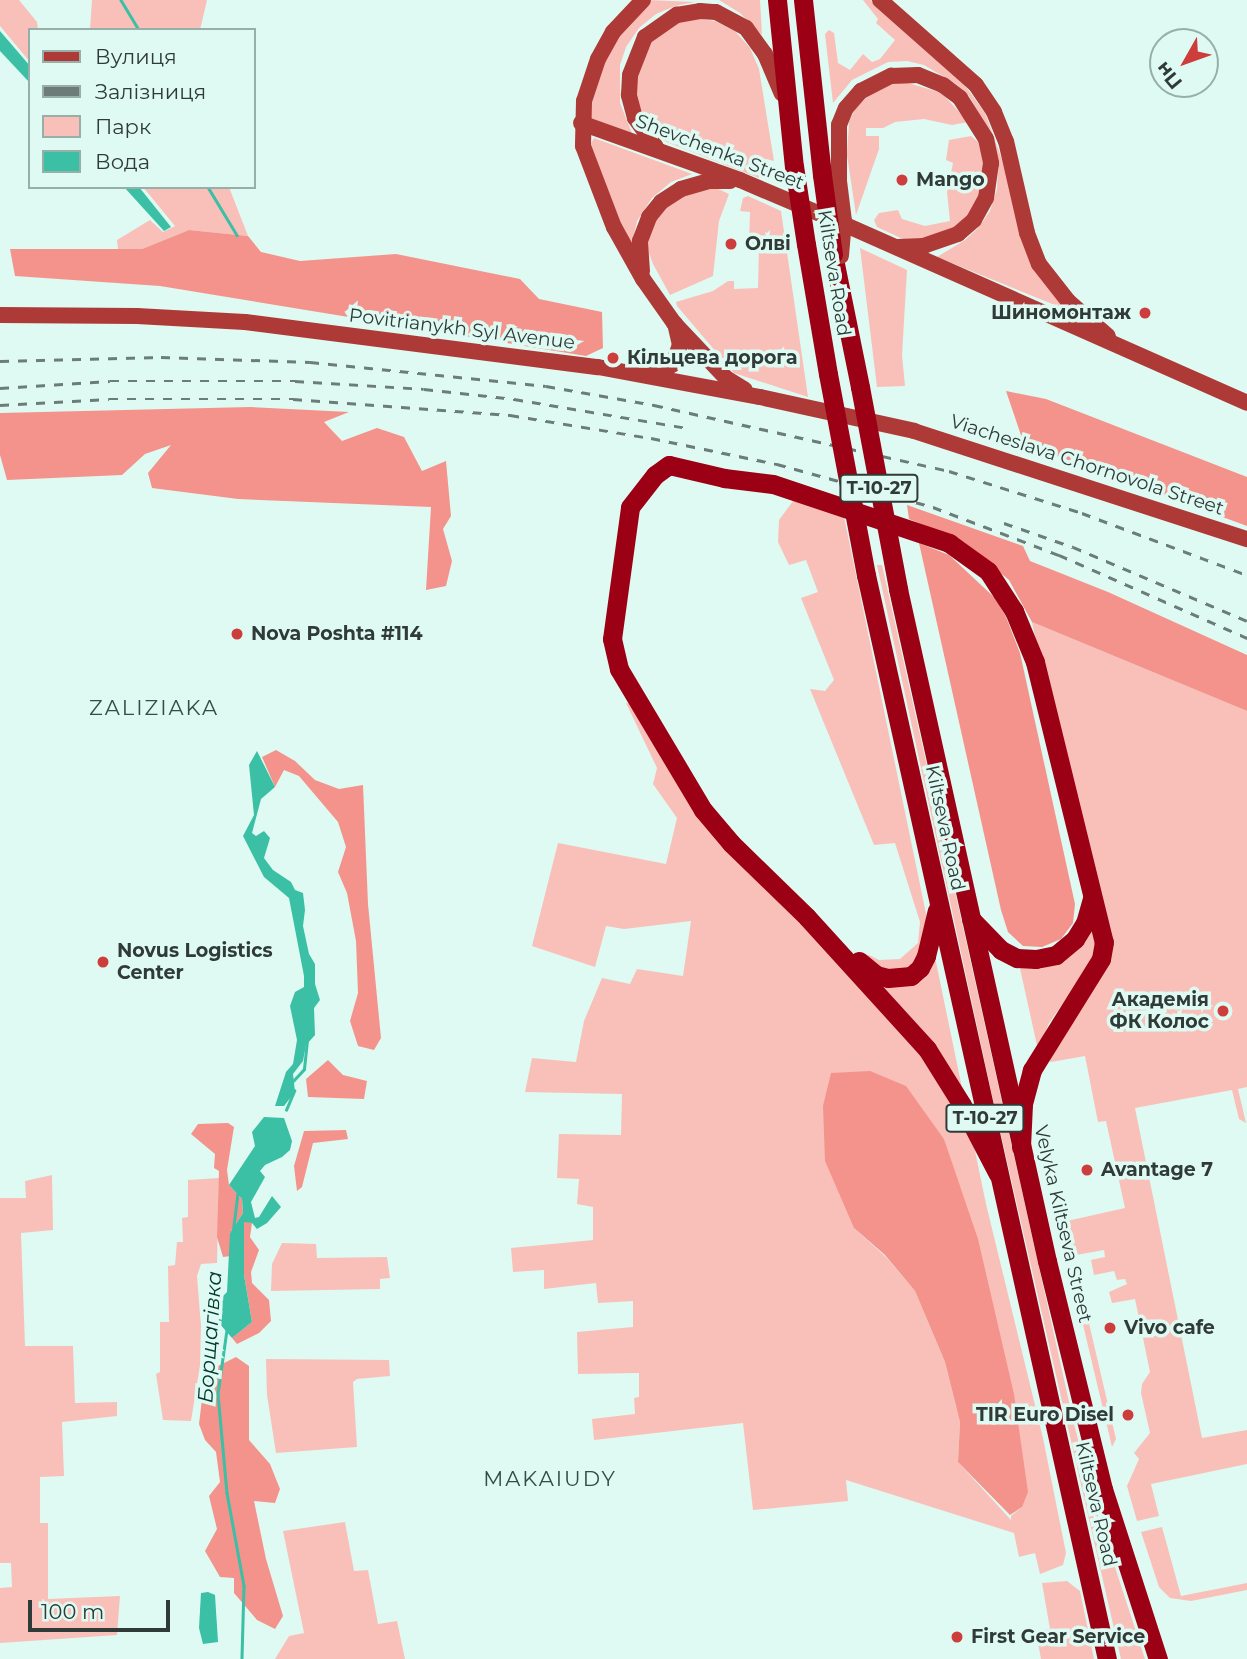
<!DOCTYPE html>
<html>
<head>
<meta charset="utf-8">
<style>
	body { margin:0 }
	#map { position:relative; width:1247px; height:1659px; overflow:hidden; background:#defaf2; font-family:Montserrat,sans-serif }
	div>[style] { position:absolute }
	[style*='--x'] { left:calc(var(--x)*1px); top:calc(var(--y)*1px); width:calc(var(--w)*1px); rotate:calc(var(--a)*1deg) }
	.green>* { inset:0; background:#f9c0ba }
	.forest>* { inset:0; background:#f4938b }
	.water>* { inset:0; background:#3bbfa5 }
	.stream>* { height:2.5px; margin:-1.25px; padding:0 1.25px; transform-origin:1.25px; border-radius:1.25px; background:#3bbfa5 }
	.major>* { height:16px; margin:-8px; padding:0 8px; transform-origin:8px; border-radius:8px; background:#ae3a37 }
	.highway>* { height:19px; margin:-9.5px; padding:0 9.5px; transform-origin:9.5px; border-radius:9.5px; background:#9c0014 }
	.rail>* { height:2.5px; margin-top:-1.25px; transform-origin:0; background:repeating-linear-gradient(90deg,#6c7d79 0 9px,transparent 0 18px) }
	.major-bridge>* { height:16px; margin:-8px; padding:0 8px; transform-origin:8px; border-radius:8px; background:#ae3a37 }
	.highway-bridge>* { height:19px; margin:-9.5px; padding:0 9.5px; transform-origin:9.5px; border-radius:9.5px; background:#9c0014 }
	.dots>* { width:19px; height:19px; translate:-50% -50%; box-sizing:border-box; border:4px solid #defaf2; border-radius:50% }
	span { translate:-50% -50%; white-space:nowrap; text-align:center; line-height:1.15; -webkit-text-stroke:7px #defaf2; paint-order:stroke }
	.shield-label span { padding:2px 5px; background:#defaf2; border:2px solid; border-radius:5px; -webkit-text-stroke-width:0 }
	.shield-label { font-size:18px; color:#303b38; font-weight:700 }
	.street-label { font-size:19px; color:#303b38 }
	.poi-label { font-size:19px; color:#303b38; font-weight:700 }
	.left { translate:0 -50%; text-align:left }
	.right { translate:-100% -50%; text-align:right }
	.neighbourhood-label { font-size:21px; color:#354d47; letter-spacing:2px }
	.water-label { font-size:21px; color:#003a30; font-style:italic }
	.legend { position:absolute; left:28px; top:28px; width:228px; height:161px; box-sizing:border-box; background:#defaf2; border:2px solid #98aea8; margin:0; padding:9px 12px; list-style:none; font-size:21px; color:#303b38 }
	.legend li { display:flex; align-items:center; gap:14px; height:35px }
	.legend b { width:35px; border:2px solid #98aea8 }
	.north { position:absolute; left:1149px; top:28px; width:70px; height:70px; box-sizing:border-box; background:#defaf2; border:2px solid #98aea8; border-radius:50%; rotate:230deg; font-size:19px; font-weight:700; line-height:28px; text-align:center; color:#303b38 }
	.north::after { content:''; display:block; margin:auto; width:24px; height:32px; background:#cc3d3c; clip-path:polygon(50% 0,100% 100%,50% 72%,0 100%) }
	.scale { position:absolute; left:28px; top:1600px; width:142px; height:32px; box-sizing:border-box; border:4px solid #303b38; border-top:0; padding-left:9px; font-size:21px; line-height:24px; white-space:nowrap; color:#303b38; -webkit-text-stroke:5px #defaf2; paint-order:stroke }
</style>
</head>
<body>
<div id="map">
	<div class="green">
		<div style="clip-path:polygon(0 0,19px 0,37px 22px,38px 30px,30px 30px,30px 62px,0 26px)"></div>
		<div style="clip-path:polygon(92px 0,207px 0,200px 30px,90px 30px)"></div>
		<div style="clip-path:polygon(648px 0,695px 2px,675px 6px,656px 14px,639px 28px,626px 47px,620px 65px,620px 103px,633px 136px,586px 116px,592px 86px,618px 31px)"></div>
		<div style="clip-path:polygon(719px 0,760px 0,762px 35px,740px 13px)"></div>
		<div style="clip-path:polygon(863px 0,871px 0,943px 63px,961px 80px,985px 113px,1007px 173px,1021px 239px,1038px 274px,1067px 310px,937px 257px,965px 240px,978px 228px,990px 211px,997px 189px,998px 163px,989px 131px,969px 96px,956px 84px,924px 65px,907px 61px,888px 62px,852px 80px,833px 103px,825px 34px,829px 30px,834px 33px,838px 63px,850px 70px,863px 54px,872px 62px,880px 59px,895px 40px,876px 23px,878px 19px)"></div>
		<div style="clip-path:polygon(694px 18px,715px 21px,735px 31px,750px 48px,759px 69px,774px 161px,766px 159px,758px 163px,759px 178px,669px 143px,657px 137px,638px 112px,634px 78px,644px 48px,674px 23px)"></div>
		<div style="clip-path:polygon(905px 82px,942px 93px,968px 122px,952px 125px,924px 119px,895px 122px,883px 128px,866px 128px,866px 136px,879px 136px,879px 149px,856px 215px,847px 155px,849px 122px,855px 109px,870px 94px,888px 85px)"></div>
		<div style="clip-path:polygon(971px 136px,978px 142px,987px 169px,976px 213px,939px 239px,905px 240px,877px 227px,874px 220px,879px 213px,898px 210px,902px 219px,925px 226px,950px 221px,947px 192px,953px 163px,946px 160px,949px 140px)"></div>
		<div style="clip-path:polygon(594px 138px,692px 174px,671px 182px,652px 198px,637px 221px,631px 249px,589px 147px)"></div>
		<div style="clip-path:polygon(143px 187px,229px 187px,248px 236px,189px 230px,142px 249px,118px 249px,117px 240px,150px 220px,163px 232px,175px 226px)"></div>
		<div style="clip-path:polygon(714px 187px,729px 194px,719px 221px,713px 276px,670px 295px,653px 264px,646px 245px,649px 232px,661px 210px,681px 194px)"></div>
		<div style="clip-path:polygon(748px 196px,781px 211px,808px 397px,734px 373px,677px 306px,676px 302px,713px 291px,728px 281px,734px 281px,734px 289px,758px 288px,759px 246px,749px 245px,750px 212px,740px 211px,743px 198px)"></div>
		<div style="clip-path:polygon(860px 248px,907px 270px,902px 355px,905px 386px,877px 387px)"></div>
		<div style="clip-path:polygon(evenodd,796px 497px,843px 512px,986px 1204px,1043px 1438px,1066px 1553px,1063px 1565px,1040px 1574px,1035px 1553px,1019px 1557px,1014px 1533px,846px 1480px,848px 1501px,753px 1510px,743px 1423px,594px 1440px,592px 1419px,635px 1414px,634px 1398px,639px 1397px,639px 1373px,578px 1374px,577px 1332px,633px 1327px,633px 1301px,598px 1303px,596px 1283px,544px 1289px,544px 1270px,513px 1272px,511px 1248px,593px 1240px,593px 1207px,577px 1204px,579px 1179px,557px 1178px,559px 1134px,621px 1135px,622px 1094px,525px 1092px,532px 1058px,576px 1062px,584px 1021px,602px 978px,630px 984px,637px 969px,683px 976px,691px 921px,624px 929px,606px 926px,595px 967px,532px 946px,558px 843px,666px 864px,677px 818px,653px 784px,657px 768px,626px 703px,635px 704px,653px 735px,846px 967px,869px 955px,879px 960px,900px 959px,918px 943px,920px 922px,895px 843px,874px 845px,810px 689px,825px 691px,834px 680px,801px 598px,818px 592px,806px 560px,789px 565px,778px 542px,779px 520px,796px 497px,905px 1086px,944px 1139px,1022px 1507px,1011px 1516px,1011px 1520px,958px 1462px,960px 1422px,945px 1362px,915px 1291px,887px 1258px,854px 1228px,905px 1086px)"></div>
		<div style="clip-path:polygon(877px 565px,882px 565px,1074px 1424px,1096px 1509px,1145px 1659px,1121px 1659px,993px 1100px)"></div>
		<div style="clip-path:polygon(1032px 622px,1247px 711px,1247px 1087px,1238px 1089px,1246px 1123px,1239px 1119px,1232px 1090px,1135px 1108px,1202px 1438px,1247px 1430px,1247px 1464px,1151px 1484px,1159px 1516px,1137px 1521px,1127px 1486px,1139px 1459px,1134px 1453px,1150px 1433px,1141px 1393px,1142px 1384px,1150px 1372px,1135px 1299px,1112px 1303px,1109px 1292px,1127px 1284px,1125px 1279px,1117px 1280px,1114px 1271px,1094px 1275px,1091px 1260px,1105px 1257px,1104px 1250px,1076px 1255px,1067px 1221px,1125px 1208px,1106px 1121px,1098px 1122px,1085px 1056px,1051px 1062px,1046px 1057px,1103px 971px)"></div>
		<div style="clip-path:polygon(1091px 923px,1097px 946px,1090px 965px,1049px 1023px,1038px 1050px,1019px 964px,1040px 969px,1061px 962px)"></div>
		<div style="clip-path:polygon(52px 1175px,53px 1230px,21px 1233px,25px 1346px,73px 1346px,75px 1403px,117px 1402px,117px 1416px,62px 1422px,64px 1476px,40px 1477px,40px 1523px,48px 1523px,48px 1599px,120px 1596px,117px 1635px,0 1643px,0 1588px,12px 1587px,11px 1563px,0 1563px,0 1198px,26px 1198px,25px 1181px)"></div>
		<div style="clip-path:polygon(219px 1178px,217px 1263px,201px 1264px,197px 1276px,201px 1326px,200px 1365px,191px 1421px,163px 1420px,156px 1374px,160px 1372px,160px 1322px,169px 1322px,168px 1266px,175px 1265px,177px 1242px,183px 1242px,182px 1218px,188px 1217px,188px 1180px)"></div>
		<div style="clip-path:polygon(282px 1243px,316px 1244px,317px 1258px,387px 1257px,390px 1278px,380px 1279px,380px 1289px,271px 1291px,272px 1264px)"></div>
		<div style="clip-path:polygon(1076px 1295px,1084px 1302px,1116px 1439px,1112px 1447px)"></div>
		<div style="clip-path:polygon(266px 1359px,389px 1360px,390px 1376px,357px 1379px,353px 1382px,357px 1447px,276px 1453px,267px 1395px)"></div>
		<div style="clip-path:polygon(345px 1522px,354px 1571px,368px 1570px,378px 1624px,397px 1621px,405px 1659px,275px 1659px,289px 1636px,304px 1633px,283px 1531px)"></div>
		<div style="clip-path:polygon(1162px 1527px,1181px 1596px,1247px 1583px,1247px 1590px,1191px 1601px,1170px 1598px,1159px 1587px,1141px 1532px)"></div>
		<div style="clip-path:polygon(1067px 1581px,1080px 1591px,1094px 1659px,1041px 1659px,1036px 1632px,1050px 1629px,1042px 1583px)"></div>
	</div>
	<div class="forest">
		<div style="clip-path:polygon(189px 230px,248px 236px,261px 252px,300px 261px,396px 254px,520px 279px,539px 299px,602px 312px,603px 348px,586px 356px,160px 286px,15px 276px,10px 249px,142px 249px)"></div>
		<div style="clip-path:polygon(1006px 391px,1046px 399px,1247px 477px,1247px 526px,1024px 444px)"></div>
		<div style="clip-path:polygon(250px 407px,349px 412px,324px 422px,342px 441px,377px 428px,404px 437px,422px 471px,446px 461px,451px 516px,443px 529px,452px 561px,446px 586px,426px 590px,431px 507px,238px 499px,152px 488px,148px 473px,171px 445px,145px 454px,122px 475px,7px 480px,0 455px,0 413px)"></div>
		<div style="clip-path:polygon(907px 505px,1023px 546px,1030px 561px,1108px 592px,1247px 655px,1247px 711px,1032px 622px,1009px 580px,965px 543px,909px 519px)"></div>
		<div style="clip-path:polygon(919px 543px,949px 555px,995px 598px,1006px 617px,1020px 653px,1075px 904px,1073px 923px,1061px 939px,1042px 947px,1023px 946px,1008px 932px,1001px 910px)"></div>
		<div style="clip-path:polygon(276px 750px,295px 761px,315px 780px,339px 789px,363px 785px,368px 904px,381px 1038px,374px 1050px,358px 1046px,350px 1021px,358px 993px,356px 941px,347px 893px,338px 872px,346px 847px,338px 822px,299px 776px,284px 770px,275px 787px,262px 757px)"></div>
		<div style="clip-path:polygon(328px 1060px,343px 1075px,367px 1081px,364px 1099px,308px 1097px,306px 1079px)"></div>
		<div style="clip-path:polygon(870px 1071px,906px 1086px,944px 1139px,978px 1239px,1014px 1394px,1028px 1492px,1022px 1507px,1010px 1515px,958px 1462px,960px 1422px,945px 1362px,915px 1291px,885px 1255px,854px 1228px,825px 1161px,823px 1106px,831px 1073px)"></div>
		<div style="clip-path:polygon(228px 1123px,234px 1127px,227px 1170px,229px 1185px,242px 1199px,243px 1213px,230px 1233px,231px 1256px,223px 1257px,217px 1237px,219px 1171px,214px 1168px,215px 1154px,191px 1134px,198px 1124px)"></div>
		<div style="clip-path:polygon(346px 1130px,348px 1139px,313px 1143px,302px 1187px,297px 1191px,294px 1166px,304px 1131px)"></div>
		<div style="clip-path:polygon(244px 1221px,252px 1223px,250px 1237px,259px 1250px,251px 1272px,252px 1283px,269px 1300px,271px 1321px,259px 1333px,237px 1344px,232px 1338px,252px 1322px,244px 1275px)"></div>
		<div style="clip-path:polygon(236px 1357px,249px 1366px,249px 1440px,270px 1464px,280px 1489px,275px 1503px,254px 1501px,266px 1559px,283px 1616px,275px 1629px,257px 1620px,234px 1593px,234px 1578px,220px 1577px,205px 1551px,217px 1529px,209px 1496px,220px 1482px,216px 1452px,205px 1440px,199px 1424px,202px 1399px,210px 1370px)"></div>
	</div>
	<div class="water">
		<div style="clip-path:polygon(0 31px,30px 66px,30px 83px,0 51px)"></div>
		<div style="clip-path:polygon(124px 187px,139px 187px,171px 227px,164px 231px)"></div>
		<div style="clip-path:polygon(257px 751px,275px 787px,261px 799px,252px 833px,256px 836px,264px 831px,270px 838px,264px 858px,273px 870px,291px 882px,295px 890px,303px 893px,305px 910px,303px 926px,309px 954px,315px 964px,315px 984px,320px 1000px,314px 1008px,315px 1035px,306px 1045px,303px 1061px,293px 1074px,295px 1092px,284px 1106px,275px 1106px,286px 1072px,293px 1064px,297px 1040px,290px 1006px,295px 992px,304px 987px,304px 976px,289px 898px,264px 877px,243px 836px,254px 815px,249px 765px)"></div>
		<div style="clip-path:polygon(264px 1117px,284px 1118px,292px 1141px,290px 1150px,282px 1157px,265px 1165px,260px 1171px,265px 1177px,251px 1202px,255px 1218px,259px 1217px,272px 1196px,281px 1207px,267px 1223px,257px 1229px,252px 1223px,244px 1222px,244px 1275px,252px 1322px,232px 1338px,219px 1323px,218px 1301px,227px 1292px,230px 1233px,243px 1213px,242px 1199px,229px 1185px,255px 1146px,252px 1132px)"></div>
		<div style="clip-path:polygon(208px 1592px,215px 1595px,218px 1642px,203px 1644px,199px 1628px,201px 1593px)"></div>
	</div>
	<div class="stream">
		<div style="--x:121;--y:0;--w:35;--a:59"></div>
		<div style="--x:208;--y:187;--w:56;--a:58.9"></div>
		<div style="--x:293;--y:1081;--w:16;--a:-47"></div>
		<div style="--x:304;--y:1069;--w:29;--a:-84"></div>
		<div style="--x:286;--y:1110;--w:21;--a:-67"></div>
		<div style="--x:233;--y:1230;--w:39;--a:-83"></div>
		<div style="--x:227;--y:1330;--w:65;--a:98"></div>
		<div style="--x:218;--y:1394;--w:99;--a:84.8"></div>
		<div style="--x:227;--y:1493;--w:95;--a:79.6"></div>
		<div style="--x:244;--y:1586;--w:73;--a:91.6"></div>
	</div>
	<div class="major">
		<div style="--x:643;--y:0;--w:44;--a:133.2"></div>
		<div style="--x:613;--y:32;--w:31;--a:119"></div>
		<div style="--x:598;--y:59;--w:44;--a:108.4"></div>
		<div style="--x:584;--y:101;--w:45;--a:91.3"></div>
		<div style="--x:583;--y:146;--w:87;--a:69.1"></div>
		<div style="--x:614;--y:227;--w:60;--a:60.9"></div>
		<div style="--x:643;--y:279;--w:54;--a:54.8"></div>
		<div style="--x:674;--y:323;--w:76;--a:46.6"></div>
		<div style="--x:726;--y:378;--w:22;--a:32"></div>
		<div style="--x:880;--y:0;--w:128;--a:41.5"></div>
		<div style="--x:976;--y:85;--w:32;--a:56"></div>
		<div style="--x:994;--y:112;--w:31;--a:68"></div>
		<div style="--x:1006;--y:141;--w:94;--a:77.1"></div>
		<div style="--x:1027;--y:233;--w:33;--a:69"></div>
		<div style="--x:1039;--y:264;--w:47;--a:51.9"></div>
		<div style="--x:1068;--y:301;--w:53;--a:41.2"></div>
		<div style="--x:581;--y:123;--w:169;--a:19.7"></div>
		<div style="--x:740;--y:180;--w:108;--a:23"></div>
		<div style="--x:839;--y:222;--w:446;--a:23.9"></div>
		<div style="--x:656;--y:147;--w:36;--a:-126"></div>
		<div style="--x:635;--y:118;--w:24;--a:-105"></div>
		<div style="--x:629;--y:95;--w:20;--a:-87"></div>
		<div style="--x:630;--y:75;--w:41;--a:-68.5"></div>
		<div style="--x:645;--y:37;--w:39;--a:-35"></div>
		<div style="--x:677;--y:15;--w:23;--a:-10"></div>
		<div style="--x:700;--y:11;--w:16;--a:4"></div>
		<div style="--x:716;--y:12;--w:34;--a:28"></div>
		<div style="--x:746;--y:28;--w:32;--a:54"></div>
		<div style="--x:765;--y:54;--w:43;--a:67"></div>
		<div style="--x:839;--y:181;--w:56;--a:-90"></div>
		<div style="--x:839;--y:125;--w:18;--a:-68"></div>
		<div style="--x:846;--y:108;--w:23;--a:-49"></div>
		<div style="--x:861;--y:91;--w:34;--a:-27"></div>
		<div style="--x:891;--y:76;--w:27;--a:-2"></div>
		<div style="--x:918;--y:75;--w:27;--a:22"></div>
		<div style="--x:943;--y:85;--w:21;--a:37"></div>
		<div style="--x:960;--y:98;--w:49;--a:57.6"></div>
		<div style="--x:986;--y:139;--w:25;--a:78"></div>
		<div style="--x:991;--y:163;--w:35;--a:98"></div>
		<div style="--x:986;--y:198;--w:25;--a:119"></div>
		<div style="--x:974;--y:220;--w:21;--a:139"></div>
		<div style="--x:958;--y:234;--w:36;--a:161"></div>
		<div style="--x:924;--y:246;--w:26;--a:178"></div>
		<div style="--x:642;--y:271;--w:30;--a:-94"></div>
		<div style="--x:640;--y:241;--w:26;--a:-69"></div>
		<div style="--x:649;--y:217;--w:19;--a:-51"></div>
		<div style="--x:661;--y:202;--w:24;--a:-33"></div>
		<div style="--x:681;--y:189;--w:29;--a:-16"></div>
		<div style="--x:709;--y:181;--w:21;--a:0"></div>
		<div style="--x:0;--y:315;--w:137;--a:0.4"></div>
		<div style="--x:137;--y:316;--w:108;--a:3.2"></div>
		<div style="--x:245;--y:322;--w:356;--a:7.3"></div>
		<div style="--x:598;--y:367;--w:165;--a:10.5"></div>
		<div style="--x:760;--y:397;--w:158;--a:12.4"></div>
		<div style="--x:914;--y:431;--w:350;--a:18"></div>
		<div style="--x:645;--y:371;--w:17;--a:0"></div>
		<div style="--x:662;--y:371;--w:13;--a:-32"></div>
		<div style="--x:673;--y:364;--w:20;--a:-70"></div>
		<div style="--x:680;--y:345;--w:22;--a:-103"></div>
	</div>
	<div class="highway">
		<div style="--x:777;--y:0;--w:167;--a:84.2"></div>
		<div style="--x:803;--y:0;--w:176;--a:83.8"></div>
		<div style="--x:806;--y:244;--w:132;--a:80.4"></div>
		<div style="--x:833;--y:254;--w:136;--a:78.5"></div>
		<div style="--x:866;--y:575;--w:1110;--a:77.47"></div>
		<div style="--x:898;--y:589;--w:688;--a:77.5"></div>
		<div style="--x:1047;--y:1261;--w:235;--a:76.2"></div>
		<div style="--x:1103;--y:1489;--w:179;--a:72.1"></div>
		<div style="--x:971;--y:919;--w:43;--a:45.9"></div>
		<div style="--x:1001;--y:950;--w:18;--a:27"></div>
		<div style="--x:1017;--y:958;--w:19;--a:3"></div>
		<div style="--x:1036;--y:959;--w:20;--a:-11"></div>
		<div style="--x:1056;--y:955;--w:25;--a:-40"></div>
		<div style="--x:1075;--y:939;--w:19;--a:-58"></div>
		<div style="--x:1085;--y:923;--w:25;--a:-74"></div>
		<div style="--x:859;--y:961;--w:22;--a:39"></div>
		<div style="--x:876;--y:975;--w:12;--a:14"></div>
		<div style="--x:888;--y:978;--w:23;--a:-5"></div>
		<div style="--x:911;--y:976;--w:12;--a:-42"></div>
		<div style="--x:920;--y:968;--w:13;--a:-63"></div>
		<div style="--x:926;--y:956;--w:47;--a:-76.6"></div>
		<div style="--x:998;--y:1174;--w:78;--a:-117.6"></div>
		<div style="--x:962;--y:1105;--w:66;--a:-122"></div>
		<div style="--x:927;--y:1049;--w:178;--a:-132.3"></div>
		<div style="--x:807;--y:917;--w:106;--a:-135.8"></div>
		<div style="--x:731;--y:843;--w:43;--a:-130.3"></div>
		<div style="--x:703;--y:810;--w:164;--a:-120.8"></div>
		<div style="--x:619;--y:669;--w:31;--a:-103"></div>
		<div style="--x:612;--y:639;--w:133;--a:-82.2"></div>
		<div style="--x:630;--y:507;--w:41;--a:-52"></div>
		<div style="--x:655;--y:475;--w:17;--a:-36"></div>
		<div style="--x:669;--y:465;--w:57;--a:13.3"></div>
		<div style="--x:724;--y:478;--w:49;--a:7"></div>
		<div style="--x:773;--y:484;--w:186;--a:18.5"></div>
		<div style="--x:949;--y:543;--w:48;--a:35.7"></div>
		<div style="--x:988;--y:571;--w:48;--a:57"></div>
		<div style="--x:1014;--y:611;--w:55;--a:67.6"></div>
		<div style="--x:1035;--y:662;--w:288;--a:76.2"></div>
		<div style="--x:1104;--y:942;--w:17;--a:100"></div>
		<div style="--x:1101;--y:959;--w:131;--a:121.9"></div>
		<div style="--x:1032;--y:1070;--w:35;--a:105"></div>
		<div style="--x:1023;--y:1104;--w:43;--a:92.7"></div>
	</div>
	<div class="rail">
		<div style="--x:0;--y:361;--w:161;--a:-1.4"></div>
		<div style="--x:161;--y:357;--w:149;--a:1.9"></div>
		<div style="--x:310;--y:362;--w:237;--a:5.8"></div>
		<div style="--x:546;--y:386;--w:110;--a:10"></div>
		<div style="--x:654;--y:405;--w:302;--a:12.6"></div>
		<div style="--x:949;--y:471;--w:139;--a:17.5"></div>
		<div style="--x:1082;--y:513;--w:176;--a:20.6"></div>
		<div style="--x:0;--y:388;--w:110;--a:-3.6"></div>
		<div style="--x:110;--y:381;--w:185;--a:0"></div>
		<div style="--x:295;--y:381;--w:129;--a:3.5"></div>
		<div style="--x:424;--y:389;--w:91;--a:6.3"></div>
		<div style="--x:514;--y:399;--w:175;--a:9.5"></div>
		<div style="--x:0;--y:405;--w:109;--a:-3.2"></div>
		<div style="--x:109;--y:399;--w:184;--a:0"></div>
		<div style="--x:293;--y:399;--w:218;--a:4.2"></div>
		<div style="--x:510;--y:415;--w:143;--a:9.3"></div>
		<div style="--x:651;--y:438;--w:129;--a:11.7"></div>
		<div style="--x:777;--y:464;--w:162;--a:15.4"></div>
		<div style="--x:933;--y:507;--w:135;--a:20.9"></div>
		<div style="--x:1059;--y:555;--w:206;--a:23.8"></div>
		<div style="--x:1004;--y:523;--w:73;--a:19.2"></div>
		<div style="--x:1073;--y:547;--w:189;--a:23"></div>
	</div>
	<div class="major-bridge">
		<div style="--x:839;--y:181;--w:40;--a:82.9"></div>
		<div style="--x:844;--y:221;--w:35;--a:95"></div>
	</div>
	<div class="highway-bridge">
		<div style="--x:794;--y:166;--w:79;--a:81.3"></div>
		<div style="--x:822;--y:175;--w:80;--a:82.1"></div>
		<div style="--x:828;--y:374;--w:205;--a:79.3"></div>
		<div style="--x:860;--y:387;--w:206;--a:79.3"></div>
	</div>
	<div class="dots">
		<div style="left:902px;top:180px;background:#cc3d3c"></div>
		<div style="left:731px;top:244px;background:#cc3d3c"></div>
		<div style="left:1145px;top:313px;background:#cc3d3c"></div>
		<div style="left:613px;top:358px;background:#cc3d3c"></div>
		<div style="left:237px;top:634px;background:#cc3d3c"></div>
		<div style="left:103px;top:962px;background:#cc3d3c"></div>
		<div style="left:1223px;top:1011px;background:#cc3d3c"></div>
		<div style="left:1087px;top:1170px;background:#cc3d3c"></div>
		<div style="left:1110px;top:1328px;background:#cc3d3c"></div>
		<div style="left:1128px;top:1415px;background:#cc3d3c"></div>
		<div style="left:957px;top:1637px;background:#cc3d3c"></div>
	</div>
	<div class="shield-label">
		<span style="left:879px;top:488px">Т-10-27</span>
		<span style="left:985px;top:1118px">Т-10-27</span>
	</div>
	<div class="street-label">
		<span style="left:720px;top:152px;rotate:21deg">Shevchenka Street</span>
		<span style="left:834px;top:273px;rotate:81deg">Kiltseva Road</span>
		<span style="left:462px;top:329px;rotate:7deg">Povitrianykh Syl Avenue</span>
		<span style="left:1087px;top:465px;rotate:18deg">Viacheslava Chornovola Street</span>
		<span style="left:945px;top:828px;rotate:78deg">Kiltseva Road</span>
		<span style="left:1063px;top:1224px;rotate:77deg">Velyka Kiltseva Street</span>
		<span style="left:1096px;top:1504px;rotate:77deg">Kiltseva Road</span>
	</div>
	<div class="poi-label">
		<span class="left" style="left:916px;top:180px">Mango</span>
		<span class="left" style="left:745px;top:244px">Олві</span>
		<span class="right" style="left:1131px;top:313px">Шиномонтаж</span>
		<span class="left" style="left:627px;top:358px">Кільцева дорога</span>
		<span class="left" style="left:251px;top:634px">Nova Poshta #114</span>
		<span class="left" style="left:117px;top:962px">Novus Logistics<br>Center</span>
		<span class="right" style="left:1209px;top:1011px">Академія<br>ФК Колос</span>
		<span class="left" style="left:1101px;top:1170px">Avantage 7</span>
		<span class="left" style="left:1124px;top:1328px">Vivo cafe</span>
		<span class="right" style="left:1114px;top:1415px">TIR Euro Disel</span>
		<span class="left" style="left:971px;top:1637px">First Gear Service</span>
	</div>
	<div class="neighbourhood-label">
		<span style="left:154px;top:708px">ZALIZIAKA</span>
		<span style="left:550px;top:1479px">MAKAIUDY</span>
	</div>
	<div class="water-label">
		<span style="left:210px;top:1337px;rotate:-86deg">Борщагівка</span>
	</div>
	<ul class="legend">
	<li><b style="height:9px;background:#ae3a37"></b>Вулиця</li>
	<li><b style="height:9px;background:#6c7d79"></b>Залізниця</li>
	<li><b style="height:19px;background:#f9c0ba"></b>Парк</li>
	<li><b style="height:19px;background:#3bbfa5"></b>Вода</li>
	</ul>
	<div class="north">Пн</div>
	<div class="scale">100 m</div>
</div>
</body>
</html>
